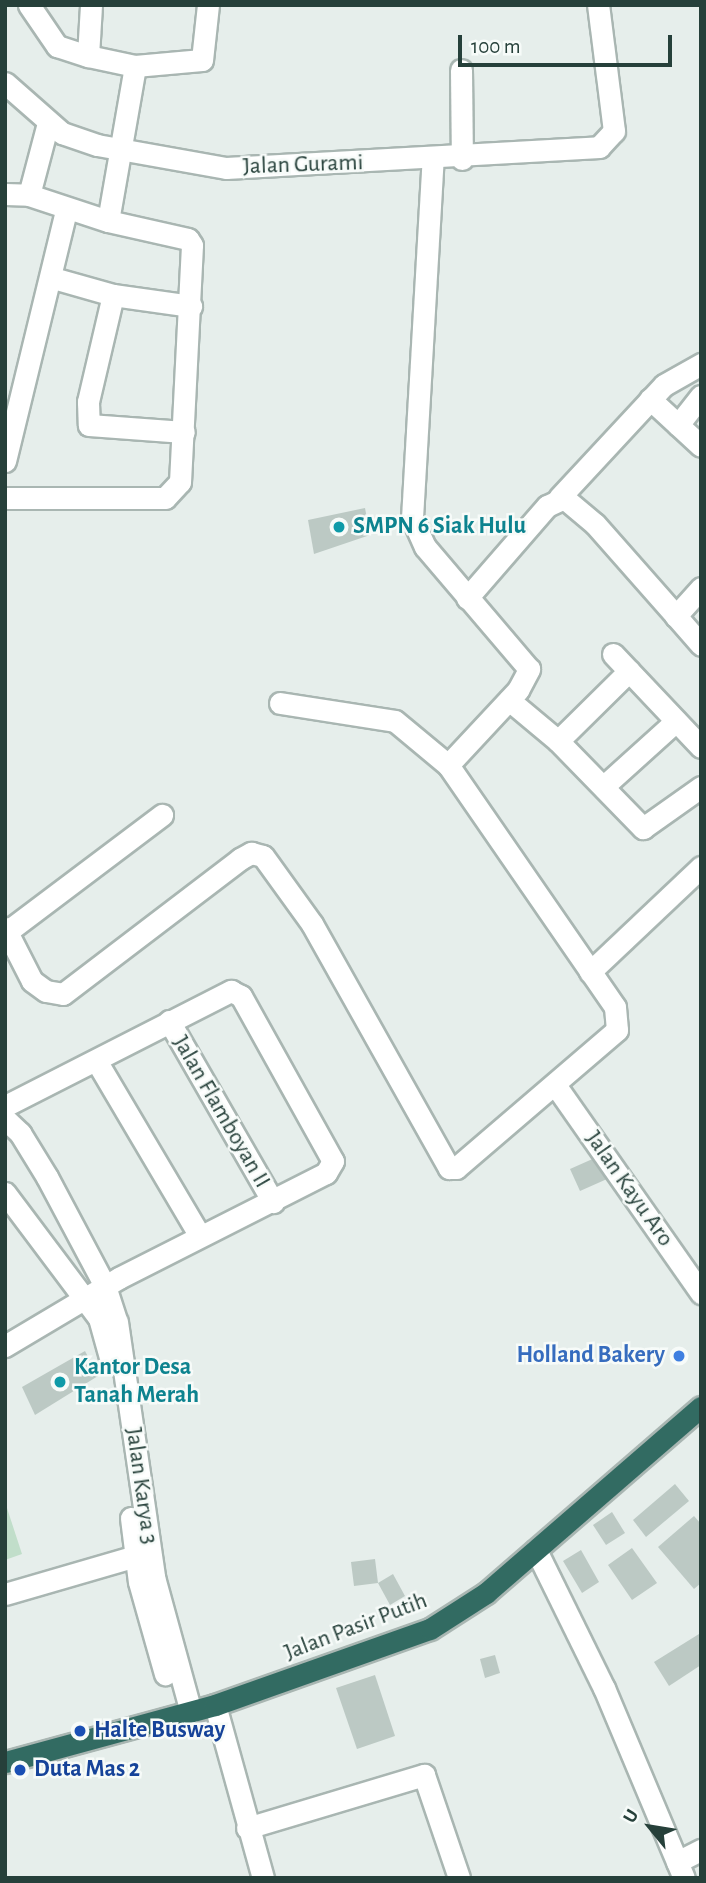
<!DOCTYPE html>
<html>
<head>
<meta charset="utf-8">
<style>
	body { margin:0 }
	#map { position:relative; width:706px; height:1883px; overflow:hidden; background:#e6eeeb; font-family:"Alegreya Sans",sans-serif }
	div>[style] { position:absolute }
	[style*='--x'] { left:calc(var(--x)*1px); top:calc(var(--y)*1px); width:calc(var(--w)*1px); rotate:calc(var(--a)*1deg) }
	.green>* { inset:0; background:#c1deca }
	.building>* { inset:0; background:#bcc9c4 }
	.roads { filter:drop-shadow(2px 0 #a9b6b2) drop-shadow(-2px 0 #a9b6b2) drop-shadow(0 2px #a9b6b2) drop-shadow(0 -2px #a9b6b2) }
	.minor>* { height:21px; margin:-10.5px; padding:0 10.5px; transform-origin:10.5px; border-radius:10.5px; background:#fff }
	.highway>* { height:21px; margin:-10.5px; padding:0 10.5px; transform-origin:10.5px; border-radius:10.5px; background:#326b62 }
	.dots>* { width:19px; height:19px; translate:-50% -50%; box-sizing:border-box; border:4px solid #f7fbf9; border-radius:50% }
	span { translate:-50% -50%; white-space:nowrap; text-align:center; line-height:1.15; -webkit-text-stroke:5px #f7fbf9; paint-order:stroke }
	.street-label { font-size:24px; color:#26403a }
	.culture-label { font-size:24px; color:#0d838f; font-weight:700 }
	.left { translate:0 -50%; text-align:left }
	.shop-label { font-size:24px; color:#366cbe; font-weight:700 }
	.right { translate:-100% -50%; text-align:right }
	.transit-label { font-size:24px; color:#164399; font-weight:700 }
	.frame { position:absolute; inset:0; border:7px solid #26403a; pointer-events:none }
	.north { position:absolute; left:615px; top:1792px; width:70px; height:70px; -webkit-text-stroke:5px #f7fbf9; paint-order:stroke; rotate:300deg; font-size:19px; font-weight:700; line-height:28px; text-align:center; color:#26403a }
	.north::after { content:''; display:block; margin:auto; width:24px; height:32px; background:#26403a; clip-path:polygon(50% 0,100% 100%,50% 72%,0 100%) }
	.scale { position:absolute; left:458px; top:35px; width:214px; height:32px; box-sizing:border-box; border:4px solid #26403a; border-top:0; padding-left:9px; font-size:21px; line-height:24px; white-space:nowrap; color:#26403a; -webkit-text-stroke:5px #f7fbf9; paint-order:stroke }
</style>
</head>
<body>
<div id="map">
	<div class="green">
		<div style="clip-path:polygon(5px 1502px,22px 1554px,5px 1560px)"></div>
	</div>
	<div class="building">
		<div style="clip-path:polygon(365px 508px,370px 535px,314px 554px,308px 520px)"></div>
		<div style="clip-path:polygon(597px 1157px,607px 1179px,580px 1191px,570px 1169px)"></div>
		<div style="clip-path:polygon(85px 1351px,98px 1376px,35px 1415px,22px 1387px)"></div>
		<div style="clip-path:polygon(675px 1484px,689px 1501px,646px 1537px,633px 1520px)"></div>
		<div style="clip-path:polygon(612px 1512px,625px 1533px,606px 1545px,593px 1525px)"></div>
		<div style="clip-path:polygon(694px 1516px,701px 1524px,701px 1583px,694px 1589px,658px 1547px)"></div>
		<div style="clip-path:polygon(632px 1548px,657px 1583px,632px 1600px,608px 1565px)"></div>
		<div style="clip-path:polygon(581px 1550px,599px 1582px,582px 1593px,563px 1561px)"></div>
		<div style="clip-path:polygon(375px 1559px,378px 1583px,354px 1586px,351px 1562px)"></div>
		<div style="clip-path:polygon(393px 1574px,405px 1596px,390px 1605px,378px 1583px)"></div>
		<div style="clip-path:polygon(699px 1634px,701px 1665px,669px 1686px,654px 1662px)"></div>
		<div style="clip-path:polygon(495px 1655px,500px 1673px,485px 1678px,480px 1659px)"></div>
		<div style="clip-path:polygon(375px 1675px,395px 1736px,357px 1749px,336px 1688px)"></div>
	</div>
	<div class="roads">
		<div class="minor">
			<div style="--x:29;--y:5;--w:50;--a:55.7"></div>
			<div style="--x:57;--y:46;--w:33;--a:18"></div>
			<div style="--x:135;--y:66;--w:67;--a:-5.1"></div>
			<div style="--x:202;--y:60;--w:55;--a:-83.8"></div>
			<div style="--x:461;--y:70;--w:89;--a:89.4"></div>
			<div style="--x:5;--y:83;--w:76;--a:41.3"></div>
			<div style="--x:62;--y:133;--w:37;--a:19"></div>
			<div style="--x:97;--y:145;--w:131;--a:10.1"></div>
			<div style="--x:226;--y:168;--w:374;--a:-3.2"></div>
			<div style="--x:599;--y:147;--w:22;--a:-47"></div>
			<div style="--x:614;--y:131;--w:127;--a:-97.2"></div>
			<div style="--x:48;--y:123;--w:74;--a:104.8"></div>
			<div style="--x:29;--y:195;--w:83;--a:18.2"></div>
			<div style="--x:108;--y:221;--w:157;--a:-80.1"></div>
			<div style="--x:135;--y:66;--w:48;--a:-168"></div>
			<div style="--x:88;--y:56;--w:51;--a:-86.6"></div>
			<div style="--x:5;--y:194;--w:24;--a:2"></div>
			<div style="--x:53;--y:278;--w:62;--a:15.8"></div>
			<div style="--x:113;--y:295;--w:79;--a:8"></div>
			<div style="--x:113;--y:295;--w:110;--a:103.2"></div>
			<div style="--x:88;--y:402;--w:23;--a:88"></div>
			<div style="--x:89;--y:425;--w:95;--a:4.2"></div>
			<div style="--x:650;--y:399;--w:69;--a:42.7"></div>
			<div style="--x:678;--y:425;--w:37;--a:-52"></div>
			<div style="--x:5;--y:461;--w:258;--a:-76.3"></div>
			<div style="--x:5;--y:498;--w:160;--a:0"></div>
			<div style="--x:165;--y:498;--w:22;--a:-47"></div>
			<div style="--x:180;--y:482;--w:237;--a:-87.1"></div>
			<div style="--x:192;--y:245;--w:7;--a:-124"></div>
			<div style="--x:188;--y:239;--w:82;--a:-167.3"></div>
			<div style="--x:559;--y:498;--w:154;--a:-47.1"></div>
			<div style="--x:664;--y:385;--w:43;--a:-29.6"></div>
			<div style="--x:701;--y:588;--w:38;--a:132"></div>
			<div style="--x:676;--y:616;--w:38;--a:49"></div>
			<div style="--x:467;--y:598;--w:122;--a:-49"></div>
			<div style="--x:547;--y:506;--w:19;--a:-25"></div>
			<div style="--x:564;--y:498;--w:40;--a:40"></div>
			<div style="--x:595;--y:524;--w:123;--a:48.6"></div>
			<div style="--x:613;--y:654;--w:128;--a:46.6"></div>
			<div style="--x:509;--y:700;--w:64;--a:39.9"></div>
			<div style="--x:558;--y:741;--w:122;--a:45.7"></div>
			<div style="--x:643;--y:828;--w:71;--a:-35.3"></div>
			<div style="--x:280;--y:703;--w:116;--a:8.9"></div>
			<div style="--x:395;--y:721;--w:69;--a:39.7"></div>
			<div style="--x:558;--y:741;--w:100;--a:-44.6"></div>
			<div style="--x:604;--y:786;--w:97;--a:-42.1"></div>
			<div style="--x:5;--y:928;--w:59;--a:63"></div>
			<div style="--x:32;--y:981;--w:17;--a:36"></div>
			<div style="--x:46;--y:991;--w:17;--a:10"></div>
			<div style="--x:63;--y:994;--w:223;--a:-37.3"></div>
			<div style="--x:240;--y:859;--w:13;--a:-29"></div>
			<div style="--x:251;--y:853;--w:12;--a:14"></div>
			<div style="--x:263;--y:856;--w:84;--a:54.2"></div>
			<div style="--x:312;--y:924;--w:280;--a:60.7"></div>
			<div style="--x:449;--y:1168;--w:7;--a:0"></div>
			<div style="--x:456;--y:1168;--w:212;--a:-40.6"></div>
			<div style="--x:617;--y:1030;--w:23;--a:-95"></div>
			<div style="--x:615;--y:1007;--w:294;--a:-124.6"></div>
			<div style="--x:448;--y:765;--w:103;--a:-47"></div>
			<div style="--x:518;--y:690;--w:24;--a:-62"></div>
			<div style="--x:529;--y:669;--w:160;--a:-130.4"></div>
			<div style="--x:425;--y:547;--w:32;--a:-114"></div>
			<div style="--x:412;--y:518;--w:360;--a:-86.7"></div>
			<div style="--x:8;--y:931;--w:193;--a:-37"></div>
			<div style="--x:590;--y:972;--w:153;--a:-43.4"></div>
			<div style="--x:169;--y:1021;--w:209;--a:60.1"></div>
			<div style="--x:97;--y:1062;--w:202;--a:59.4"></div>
			<div style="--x:556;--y:1086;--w:253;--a:55"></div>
			<div style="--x:5;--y:1106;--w:254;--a:-27"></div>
			<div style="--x:231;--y:991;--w:11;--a:27"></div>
			<div style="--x:241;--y:996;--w:189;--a:60.9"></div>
			<div style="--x:333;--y:1161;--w:14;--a:120"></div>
			<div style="--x:326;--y:1173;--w:232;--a:153.1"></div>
			<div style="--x:119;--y:1278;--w:133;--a:149.2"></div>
			<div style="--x:5;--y:1119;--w:21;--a:43"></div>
			<div style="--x:20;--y:1133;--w:52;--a:58.5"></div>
			<div style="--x:47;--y:1177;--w:123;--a:62"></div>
			<div style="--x:105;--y:1286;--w:38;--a:72"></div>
			<div style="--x:117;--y:1322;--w:258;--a:81.7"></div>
			<div style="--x:154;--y:1577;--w:140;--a:74.7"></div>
			<div style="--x:5;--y:1193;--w:156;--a:53.1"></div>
			<div style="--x:99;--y:1318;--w:45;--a:74.4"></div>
			<div style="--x:131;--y:1518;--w:64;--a:82.9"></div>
			<div style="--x:139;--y:1582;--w:96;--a:74.2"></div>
			<div style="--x:536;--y:1550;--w:154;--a:63.8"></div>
			<div style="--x:604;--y:1688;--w:206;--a:67.2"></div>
			<div style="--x:5;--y:1594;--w:136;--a:-16.2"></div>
			<div style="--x:215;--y:1705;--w:180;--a:74.5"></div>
			<div style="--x:247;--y:1828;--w:185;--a:-16.7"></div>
			<div style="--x:424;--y:1775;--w:109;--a:71.2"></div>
			<div style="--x:677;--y:1862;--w:27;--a:-27"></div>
		</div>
		<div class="highway">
			<div style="--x:5;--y:1762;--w:218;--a:-15.2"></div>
			<div style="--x:215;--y:1705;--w:228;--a:-19.5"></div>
			<div style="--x:430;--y:1629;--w:67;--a:-32.7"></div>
			<div style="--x:486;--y:1593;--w:284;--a:-40.9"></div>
		</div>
	</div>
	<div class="dots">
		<div style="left:339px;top:527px;background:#0f9aa8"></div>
		<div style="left:679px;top:1356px;background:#3f7fe0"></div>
		<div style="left:60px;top:1382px;background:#0f9aa8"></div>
		<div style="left:80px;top:1731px;background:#1a4fb4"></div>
		<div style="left:20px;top:1770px;background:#1a4fb4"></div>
	</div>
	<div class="street-label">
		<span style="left:303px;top:165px;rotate:-2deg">Jalan Gurami</span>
		<span style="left:221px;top:1112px;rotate:60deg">Jalan Flamboyan II</span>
		<span style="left:629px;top:1189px;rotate:55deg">Jalan Kayu Aro</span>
		<span style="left:141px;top:1486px;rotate:82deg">Jalan Karya 3</span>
		<span style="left:356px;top:1627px;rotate:-21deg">Jalan Pasir Putih</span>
	</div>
	<div class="culture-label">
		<span class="left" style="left:353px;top:527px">SMPN 6 Siak Hulu</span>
		<span class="left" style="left:74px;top:1382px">Kantor Desa<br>Tanah Merah</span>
	</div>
	<div class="shop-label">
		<span class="right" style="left:665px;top:1356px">Holland Bakery</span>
	</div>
	<div class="transit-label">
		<span class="left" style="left:94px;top:1731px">Halte Busway</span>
		<span class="left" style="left:34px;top:1770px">Duta Mas 2</span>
	</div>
	<div class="frame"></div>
	<div class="north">U</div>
	<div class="scale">100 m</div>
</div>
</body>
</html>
